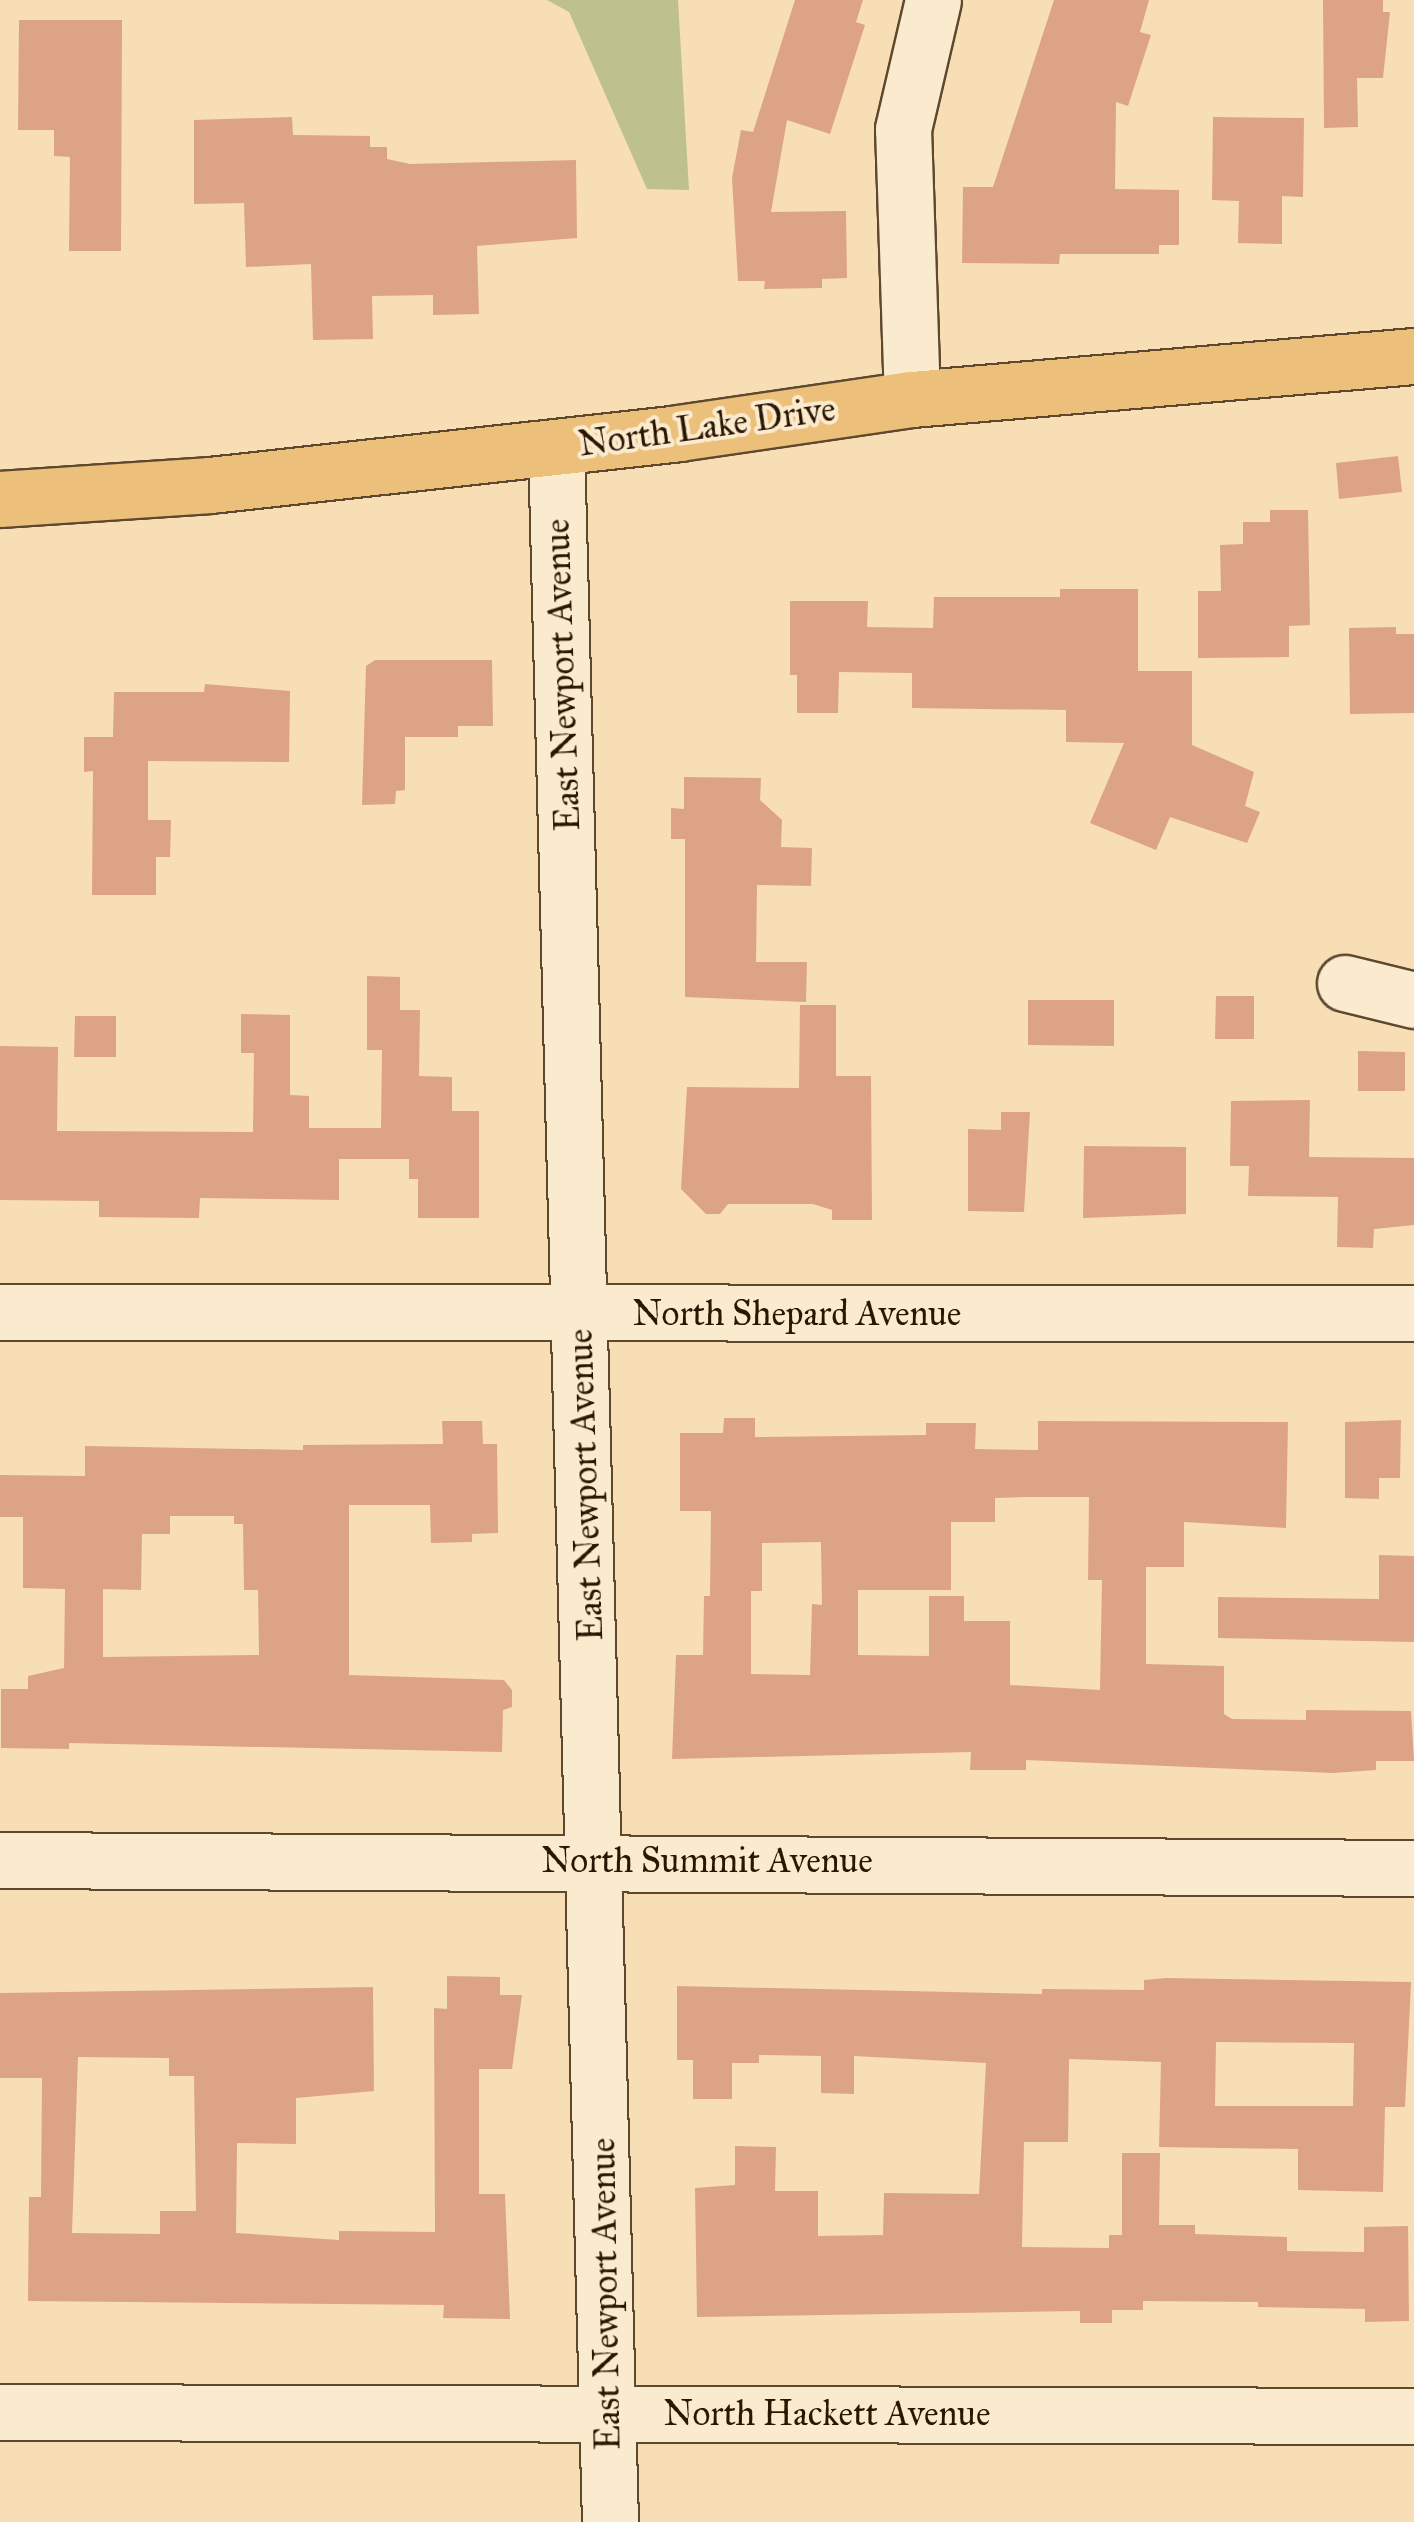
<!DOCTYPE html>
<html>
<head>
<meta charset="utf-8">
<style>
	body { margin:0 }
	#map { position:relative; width:1414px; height:2522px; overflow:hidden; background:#f7deb4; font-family:"IM FELL Great Primer",serif }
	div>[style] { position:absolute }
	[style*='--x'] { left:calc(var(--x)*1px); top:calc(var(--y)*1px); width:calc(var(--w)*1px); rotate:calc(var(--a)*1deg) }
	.green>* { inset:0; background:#bec18c }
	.building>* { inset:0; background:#dda387 }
	.roads { filter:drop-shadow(2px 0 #5e482e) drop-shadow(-2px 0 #5e482e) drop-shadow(0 2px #5e482e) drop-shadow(0 -2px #5e482e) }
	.minor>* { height:55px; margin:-27.5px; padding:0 27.5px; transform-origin:27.5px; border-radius:27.5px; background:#faeace }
	.major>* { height:55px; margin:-27.5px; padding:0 27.5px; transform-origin:27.5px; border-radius:27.5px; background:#ecbf7a }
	span { translate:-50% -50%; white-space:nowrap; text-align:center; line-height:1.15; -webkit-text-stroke:8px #faeace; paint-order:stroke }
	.street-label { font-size:35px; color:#2b1602 }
</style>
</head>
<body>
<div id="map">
	<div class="green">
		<div style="clip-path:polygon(547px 0,678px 0,689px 190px,647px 189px,569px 12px)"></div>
	</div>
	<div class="building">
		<div style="clip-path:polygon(795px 0,863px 0,856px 22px,865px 25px,830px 134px,787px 120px,771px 212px,846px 211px,847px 278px,822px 279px,822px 288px,764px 289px,765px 281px,738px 281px,732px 178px,741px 130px,753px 132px)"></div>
		<div style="clip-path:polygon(1054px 0,1149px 0,1140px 32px,1151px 35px,1128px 106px,1116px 102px,1115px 189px,1179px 190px,1179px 245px,1159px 245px,1159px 254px,1060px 254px,1059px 264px,962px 263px,963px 187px,993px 187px)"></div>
		<div style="clip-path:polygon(1323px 0,1383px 0,1383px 12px,1390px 12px,1383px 78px,1357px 78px,1358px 127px,1324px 128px)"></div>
		<div style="clip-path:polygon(19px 20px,122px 20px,121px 251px,69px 251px,70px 157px,54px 156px,54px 130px,18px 130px)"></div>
		<div style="clip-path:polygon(292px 117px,293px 135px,370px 136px,370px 147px,387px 147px,387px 159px,410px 164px,576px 160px,577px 238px,477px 246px,479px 314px,433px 315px,433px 295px,372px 296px,373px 339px,313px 340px,311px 264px,246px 267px,244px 203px,194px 204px,194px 120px)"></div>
		<div style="clip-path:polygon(1213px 117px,1304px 118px,1303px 197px,1282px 196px,1282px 244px,1238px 243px,1239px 201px,1212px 200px)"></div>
		<div style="clip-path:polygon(1398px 456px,1402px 492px,1339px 499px,1336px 463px)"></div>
		<div style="clip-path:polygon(1270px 510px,1308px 510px,1310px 625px,1289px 626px,1289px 657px,1198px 658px,1198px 591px,1221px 591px,1220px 545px,1243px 544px,1243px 522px,1270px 522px)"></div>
		<div style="clip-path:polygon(1060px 589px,1138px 589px,1138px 671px,1192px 671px,1192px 745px,1254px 772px,1245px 806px,1260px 812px,1247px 843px,1170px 817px,1156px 850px,1090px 823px,1124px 743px,1066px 742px,1066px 710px,912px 708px,912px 673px,839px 672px,838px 713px,797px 713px,797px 675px,790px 675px,790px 601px,868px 601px,867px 627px,933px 628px,934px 597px,1060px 597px)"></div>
		<div style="clip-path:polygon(1396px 627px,1396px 634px,1414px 634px,1414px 713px,1350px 714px,1349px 628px)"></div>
		<div style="clip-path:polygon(375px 660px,492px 660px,493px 726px,458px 726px,458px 737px,405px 737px,405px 790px,396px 791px,395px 804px,362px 805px,366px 666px)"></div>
		<div style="clip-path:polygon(205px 684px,290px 691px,289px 762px,148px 761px,148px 820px,171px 820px,170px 857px,156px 857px,156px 895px,92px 895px,93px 771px,84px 772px,84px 737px,113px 737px,114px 692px,204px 692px)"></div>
		<div style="clip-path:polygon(684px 777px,761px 778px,760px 800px,782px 820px,781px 847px,812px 848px,811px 886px,757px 885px,756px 962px,807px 962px,806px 1002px,685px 997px,685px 839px,671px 839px,671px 808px,684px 809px)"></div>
		<div style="clip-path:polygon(367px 976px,400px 977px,400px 1010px,420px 1010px,419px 1076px,452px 1077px,452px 1111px,479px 1111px,479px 1218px,418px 1218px,418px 1179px,409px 1179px,409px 1159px,339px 1159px,339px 1200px,200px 1198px,199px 1218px,99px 1217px,99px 1201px,0 1200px,0 1046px,58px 1047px,57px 1131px,253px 1132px,254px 1053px,241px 1053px,241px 1014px,290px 1015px,290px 1095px,309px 1096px,309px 1128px,381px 1128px,382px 1050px,367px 1050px)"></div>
		<div style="clip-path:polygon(1216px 996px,1254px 996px,1254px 1039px,1215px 1039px)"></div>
		<div style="clip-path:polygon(1028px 1000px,1114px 1000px,1114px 1046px,1028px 1045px)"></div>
		<div style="clip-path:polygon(800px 1005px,836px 1005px,836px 1076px,871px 1076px,872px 1220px,832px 1220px,832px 1210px,813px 1204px,728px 1204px,720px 1214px,706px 1214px,681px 1189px,687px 1087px,799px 1088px)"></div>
		<div style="clip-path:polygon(75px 1016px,116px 1016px,116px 1057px,74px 1057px)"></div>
		<div style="clip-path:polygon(1358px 1051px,1405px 1052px,1405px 1091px,1358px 1091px)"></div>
		<div style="clip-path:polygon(1310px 1100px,1309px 1157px,1414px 1158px,1414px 1225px,1374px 1229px,1373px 1248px,1337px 1247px,1338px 1197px,1248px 1196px,1249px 1166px,1230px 1166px,1231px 1101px)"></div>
		<div style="clip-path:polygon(1001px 1112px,1030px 1112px,1024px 1212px,968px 1211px,968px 1129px,1001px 1130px)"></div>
		<div style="clip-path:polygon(1084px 1146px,1186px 1147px,1186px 1214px,1083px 1218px)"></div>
		<div style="clip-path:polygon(evenodd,724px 1418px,755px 1418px,755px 1437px,926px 1435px,926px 1423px,976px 1423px,975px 1449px,1038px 1450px,1038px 1421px,1288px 1422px,1286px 1528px,1184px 1522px,1184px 1567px,1146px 1567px,1146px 1664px,1224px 1666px,1224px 1714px,1232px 1719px,1306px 1720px,1306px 1710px,1411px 1711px,1414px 1761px,1376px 1761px,1376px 1770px,1333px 1773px,1026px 1760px,1026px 1770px,970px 1770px,971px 1752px,672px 1759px,676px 1655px,703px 1655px,704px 1596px,710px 1596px,711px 1511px,680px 1511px,680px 1433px,723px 1433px,724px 1418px,1025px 1497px,1089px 1497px,1088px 1580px,1102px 1580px,1100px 1690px,1010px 1685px,1010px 1621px,964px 1621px,964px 1596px,929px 1596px,929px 1656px,858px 1655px,858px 1590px,951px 1590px,951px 1522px,995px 1522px,995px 1498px,1025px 1497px,724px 1418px,821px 1542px,822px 1605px,812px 1604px,810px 1675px,751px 1674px,751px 1591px,762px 1591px,762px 1543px,821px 1542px)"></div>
		<div style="clip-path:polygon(1401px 1420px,1400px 1478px,1379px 1478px,1379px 1499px,1345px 1498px,1345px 1422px)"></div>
		<div style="clip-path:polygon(evenodd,442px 1421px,482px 1421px,483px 1444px,497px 1444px,498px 1533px,472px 1534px,472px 1542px,431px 1543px,430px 1505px,349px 1505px,349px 1675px,504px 1680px,512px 1690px,512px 1707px,503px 1710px,502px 1752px,69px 1743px,69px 1749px,1px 1748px,1px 1689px,28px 1689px,28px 1676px,64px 1668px,65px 1589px,23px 1588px,23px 1517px,0 1517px,0 1475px,85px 1476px,85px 1446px,303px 1450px,303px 1445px,443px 1444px,442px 1421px,170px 1516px,234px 1516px,234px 1524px,243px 1524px,244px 1590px,258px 1590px,259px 1655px,103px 1657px,103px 1589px,141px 1590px,142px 1534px,170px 1534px,170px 1516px)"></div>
		<div style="clip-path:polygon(1379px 1555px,1414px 1556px,1414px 1642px,1218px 1638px,1218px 1597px,1379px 1599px)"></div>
		<div style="clip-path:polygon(evenodd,447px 1976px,500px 1977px,500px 1995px,522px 1995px,512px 2069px,479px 2069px,479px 2194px,505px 2194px,510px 2319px,443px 2318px,444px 2305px,28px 2301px,29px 2197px,41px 2197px,42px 2078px,0 2078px,0 1993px,373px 1987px,374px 2091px,296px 2098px,296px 2144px,237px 2143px,236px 2233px,339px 2240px,339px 2231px,435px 2232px,434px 2008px,447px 2009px,447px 1976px,78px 2057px,169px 2058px,169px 2076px,194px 2076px,196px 2211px,160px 2211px,160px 2234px,72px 2233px,78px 2057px)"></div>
		<div style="clip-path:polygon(evenodd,1166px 1978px,1411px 1982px,1405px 2107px,1385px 2107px,1383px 2192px,1298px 2190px,1298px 2149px,1159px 2147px,1161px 2062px,1069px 2059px,1068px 2142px,1024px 2142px,1022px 2247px,1109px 2248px,1109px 2235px,1122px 2235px,1122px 2153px,1160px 2153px,1159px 2225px,1195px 2225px,1195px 2234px,1287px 2237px,1287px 2251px,1364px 2252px,1364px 2227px,1408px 2226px,1409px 2321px,1365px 2322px,1365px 2309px,1258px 2307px,1258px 2302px,1143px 2301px,1143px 2310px,1112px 2310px,1112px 2323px,1080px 2323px,1080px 2311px,697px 2317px,695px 2188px,735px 2185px,735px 2146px,776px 2147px,775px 2191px,818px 2191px,818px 2236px,883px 2235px,884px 2193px,979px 2194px,986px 2063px,854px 2056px,854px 2094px,821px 2093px,821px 2056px,759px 2055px,759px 2063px,732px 2063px,732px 2099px,693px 2099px,693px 2060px,677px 2060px,677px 1986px,1042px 1994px,1042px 1989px,1144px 1990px,1144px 1980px,1166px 1978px,1216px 2042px,1354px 2043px,1353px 2106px,1215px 2106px,1216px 2042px)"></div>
	</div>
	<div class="roads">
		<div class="minor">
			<div style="--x:912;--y:399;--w:270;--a:-91.9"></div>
			<div style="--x:903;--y:129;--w:132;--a:-76.9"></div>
			<div style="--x:556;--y:447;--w:2076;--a:88.51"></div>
			<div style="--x:1345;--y:983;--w:71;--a:13.8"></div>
			<div style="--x:0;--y:1312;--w:1414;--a:0.04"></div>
			<div style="--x:0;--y:1860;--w:1414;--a:0.32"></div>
			<div style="--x:0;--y:2412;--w:1414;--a:0.16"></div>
		</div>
		<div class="major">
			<div style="--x:0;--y:499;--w:210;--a:-3.8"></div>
			<div style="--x:210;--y:485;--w:471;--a:-6.3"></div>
			<div style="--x:678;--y:433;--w:236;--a:-8.3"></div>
			<div style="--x:912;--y:399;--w:504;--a:-4.9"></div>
		</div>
	</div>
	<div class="street-label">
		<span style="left:707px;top:427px;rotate:-8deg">North Lake Drive</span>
		<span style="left:563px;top:675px;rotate:-92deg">East Newport Avenue</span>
		<span style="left:797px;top:1314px">North Shepard Avenue</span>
		<span style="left:586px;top:1485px;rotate:-92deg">East Newport Avenue</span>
		<span style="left:707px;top:1861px">North Summit Avenue</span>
		<span style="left:606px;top:2294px;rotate:-91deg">East Newport Avenue</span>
		<span style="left:827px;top:2414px">North Hackett Avenue</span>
	</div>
</div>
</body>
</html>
